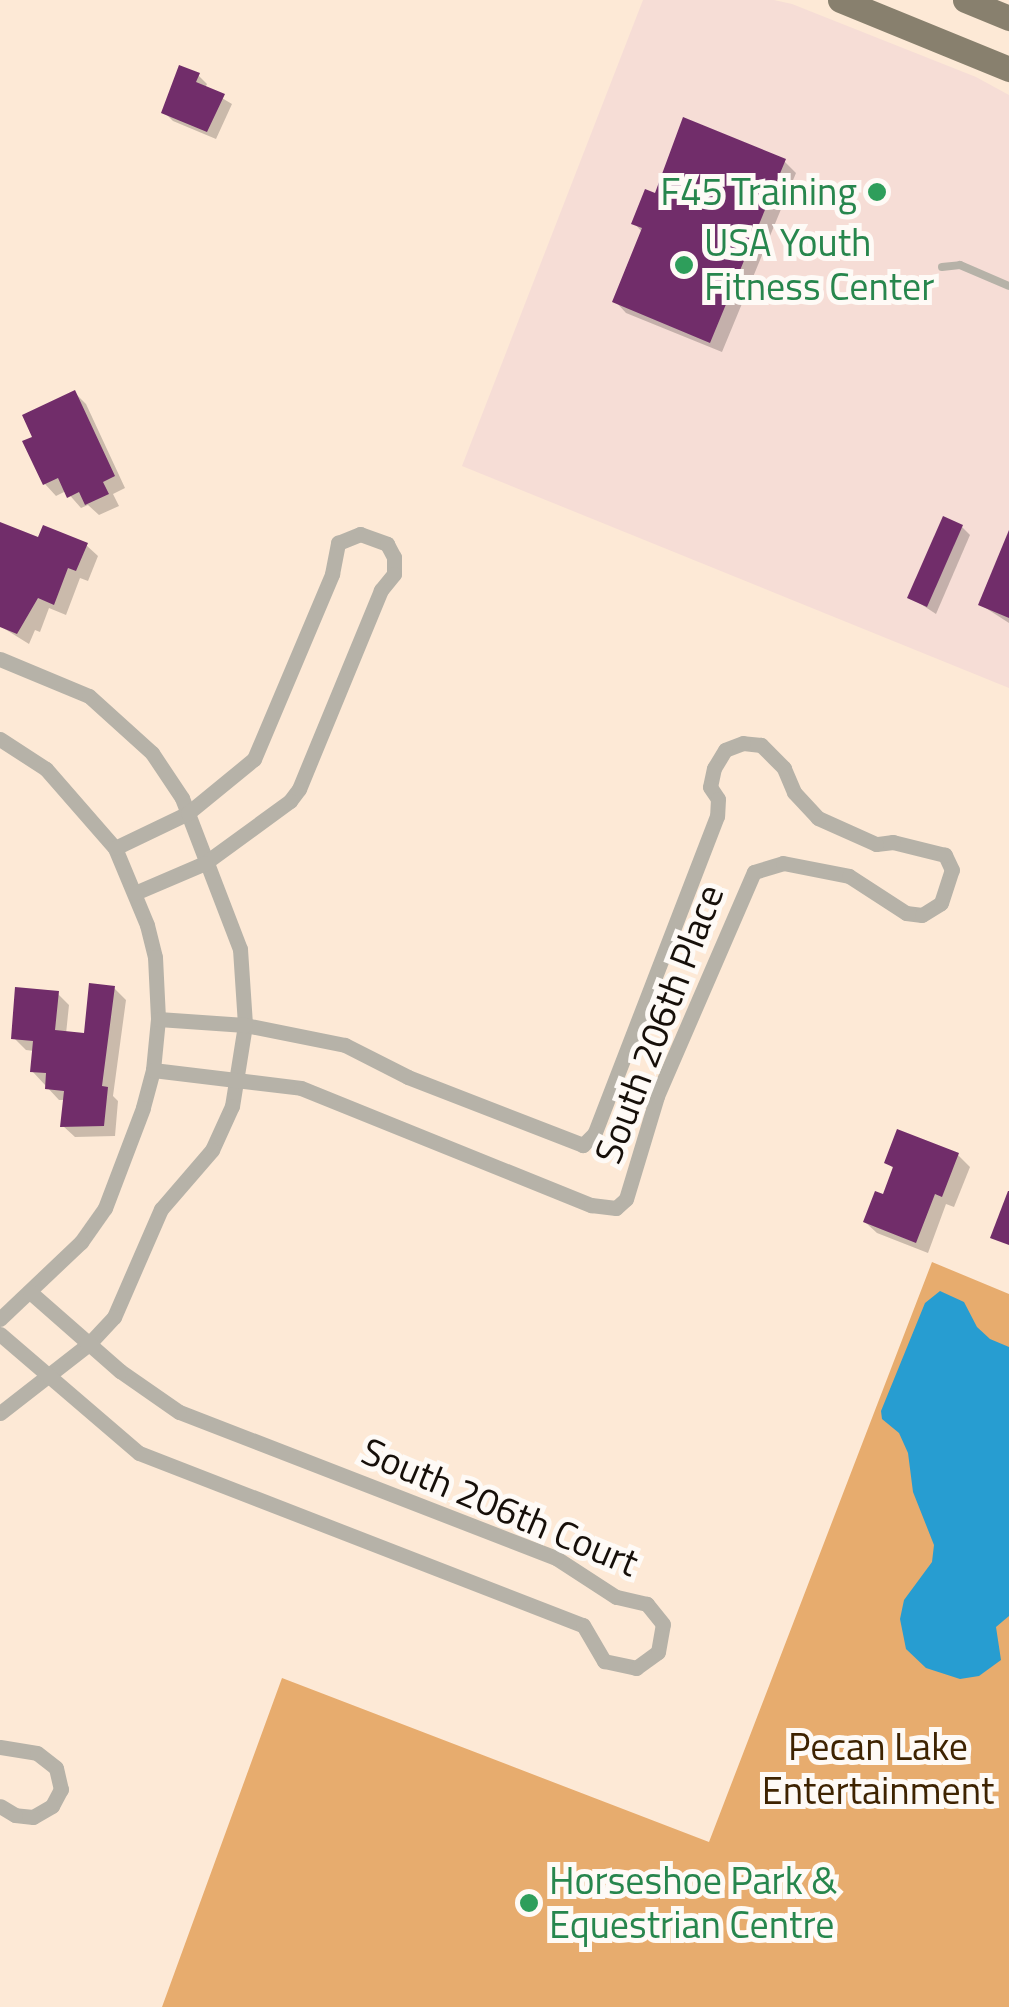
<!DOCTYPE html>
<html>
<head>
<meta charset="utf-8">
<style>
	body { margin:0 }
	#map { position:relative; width:1009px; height:2007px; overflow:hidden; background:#fde9d6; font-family:"Titillium Web",sans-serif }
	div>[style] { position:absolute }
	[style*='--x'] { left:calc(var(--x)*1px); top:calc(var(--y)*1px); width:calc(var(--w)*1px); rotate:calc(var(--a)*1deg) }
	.commercial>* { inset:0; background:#f6ddd6 }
	.green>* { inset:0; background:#e7ac6e }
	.water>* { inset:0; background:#279dd1 }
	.shadow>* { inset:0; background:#0003 }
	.building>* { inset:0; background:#712d6a }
	.service>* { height:8px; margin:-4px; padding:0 4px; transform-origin:4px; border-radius:4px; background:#b6b2a8 }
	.minor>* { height:15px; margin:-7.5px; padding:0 7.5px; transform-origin:7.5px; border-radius:7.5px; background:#b6b2a8 }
	.primary>* { height:25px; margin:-12.5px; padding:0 12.5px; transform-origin:12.5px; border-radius:12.5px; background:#88806e }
	.dots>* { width:28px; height:28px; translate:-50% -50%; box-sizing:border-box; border:5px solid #fefaf6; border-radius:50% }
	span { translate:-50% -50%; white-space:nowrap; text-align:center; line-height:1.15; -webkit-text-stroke:10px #fefaf6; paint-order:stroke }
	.leisure-label { font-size:38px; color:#27864d }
	.right { translate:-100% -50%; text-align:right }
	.left { translate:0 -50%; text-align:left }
	.street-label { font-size:38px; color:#160f09 }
	.park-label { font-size:38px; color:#3e2301 }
</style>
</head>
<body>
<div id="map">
	<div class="commercial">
		<div style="clip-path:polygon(643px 0,774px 0,792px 4px,976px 77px,1009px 95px,1009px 688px,462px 466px)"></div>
	</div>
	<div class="green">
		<div style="clip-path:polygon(932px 1262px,1009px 1294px,1009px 2007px,162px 2007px,282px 1678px,709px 1842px)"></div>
	</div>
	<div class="water">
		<div style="clip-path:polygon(940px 1291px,964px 1302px,977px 1327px,990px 1339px,1009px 1347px,1009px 1616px,996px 1627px,1001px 1660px,979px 1676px,960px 1679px,926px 1668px,906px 1649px,900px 1619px,904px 1600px,932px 1562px,934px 1545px,913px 1492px,908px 1453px,899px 1433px,882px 1419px,881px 1411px,925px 1303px)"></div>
	</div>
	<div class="shadow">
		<div style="clip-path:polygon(198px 75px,207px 84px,205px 88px,232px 104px,216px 139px,173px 121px,164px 112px)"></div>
		<div style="clip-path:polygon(784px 161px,796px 173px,722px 352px,626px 313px,615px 301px,643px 233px,634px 223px,657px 196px)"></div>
		<div style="clip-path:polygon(75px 393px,86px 404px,125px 488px,113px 494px,119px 506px,99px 515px,88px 505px,81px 508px,66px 491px,56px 496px,45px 484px,35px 438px)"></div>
		<div style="clip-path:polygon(0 525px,39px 541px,86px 545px,98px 556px,88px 581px,80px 578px,66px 615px,49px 608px,40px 632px,35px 630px,29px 644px,0 626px)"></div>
		<div style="clip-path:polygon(962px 527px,970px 535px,936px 614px,910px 597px)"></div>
		<div style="clip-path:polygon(1009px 535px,1009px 623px,981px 605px)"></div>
		<div style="clip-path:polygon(114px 988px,126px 1000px,113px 1096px,118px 1101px,115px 1136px,75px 1137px,63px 1126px,66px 1100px,59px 1100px,32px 1071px,34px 1051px,26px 1050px,14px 1038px,57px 993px,69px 1005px,66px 1034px,86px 1036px)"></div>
		<div style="clip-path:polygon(958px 1155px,970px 1167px,954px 1207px,946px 1204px,928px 1253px,877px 1233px,865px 1222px,884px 1198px,895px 1170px,887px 1162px)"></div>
	</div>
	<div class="building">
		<div style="clip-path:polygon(179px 65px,200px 73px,196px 82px,225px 94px,207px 132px,161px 113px)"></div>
		<div style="clip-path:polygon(683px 117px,786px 159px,710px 343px,612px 302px,642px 228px,631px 224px,645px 189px,655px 193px)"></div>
		<div style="clip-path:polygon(75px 390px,115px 476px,103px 482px,109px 494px,85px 505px,79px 492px,67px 498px,58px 478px,43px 485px,22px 441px,32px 437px,22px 415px)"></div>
		<div style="clip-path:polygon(943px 516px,963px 525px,927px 607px,907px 598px)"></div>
		<div style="clip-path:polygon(0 522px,38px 537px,43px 525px,88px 543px,76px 571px,68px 568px,54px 605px,38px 598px,17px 634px,0 627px)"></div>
		<div style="clip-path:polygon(1009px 530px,1009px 618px,978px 605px)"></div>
		<div style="clip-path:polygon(89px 983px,115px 986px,102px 1086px,108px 1087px,104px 1126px,60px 1127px,64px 1091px,45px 1089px,46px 1073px,30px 1072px,33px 1041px,11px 1039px,15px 987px,59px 991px,55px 1030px,84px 1033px)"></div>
		<div style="clip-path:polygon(897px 1129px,959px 1153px,942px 1197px,935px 1194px,916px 1243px,863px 1222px,875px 1191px,883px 1194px,893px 1167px,884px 1163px)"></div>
		<div style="clip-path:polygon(1008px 1191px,1009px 1191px,1009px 1245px,990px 1238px)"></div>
	</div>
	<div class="service">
		<div style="--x:942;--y:267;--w:18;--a:-6"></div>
		<div style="--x:960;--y:265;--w:53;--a:23.2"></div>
	</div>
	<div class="minor">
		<div style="--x:0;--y:659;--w:96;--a:22.6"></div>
		<div style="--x:89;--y:696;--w:85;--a:42.1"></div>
		<div style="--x:152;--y:753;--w:54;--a:56.3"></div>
		<div style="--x:182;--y:798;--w:162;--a:69"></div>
		<div style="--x:240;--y:949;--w:76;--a:86.2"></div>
		<div style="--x:245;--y:1025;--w:82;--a:99.1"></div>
		<div style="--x:232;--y:1106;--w:48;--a:114.4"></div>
		<div style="--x:212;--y:1150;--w:78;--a:130.8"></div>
		<div style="--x:161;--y:1209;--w:118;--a:113.5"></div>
		<div style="--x:114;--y:1317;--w:35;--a:133"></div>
		<div style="--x:90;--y:1343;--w:114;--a:142.1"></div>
		<div style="--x:0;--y:739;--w:55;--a:33.1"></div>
		<div style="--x:46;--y:769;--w:105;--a:48.9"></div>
		<div style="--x:115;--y:848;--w:83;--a:67.4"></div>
		<div style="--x:147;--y:925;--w:33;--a:76"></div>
		<div style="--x:155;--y:957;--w:62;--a:87.2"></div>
		<div style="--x:158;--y:1019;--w:51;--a:95.6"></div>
		<div style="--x:153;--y:1070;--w:39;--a:105"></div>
		<div style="--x:143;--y:1108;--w:107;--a:110.8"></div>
		<div style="--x:105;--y:1208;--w:42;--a:125.2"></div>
		<div style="--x:81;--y:1242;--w:112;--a:136.5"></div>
		<div style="--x:115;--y:848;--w:81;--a:-25.6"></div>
		<div style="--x:188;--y:813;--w:85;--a:-39.3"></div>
		<div style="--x:254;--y:759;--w:201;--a:-67.1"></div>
		<div style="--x:332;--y:574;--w:32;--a:-79"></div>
		<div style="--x:338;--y:543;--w:24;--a:-22"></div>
		<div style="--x:360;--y:534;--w:29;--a:20"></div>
		<div style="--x:387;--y:544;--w:15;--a:62"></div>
		<div style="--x:394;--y:557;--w:17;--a:90"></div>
		<div style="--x:394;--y:574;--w:21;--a:129"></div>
		<div style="--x:381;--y:590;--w:215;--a:112.4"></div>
		<div style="--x:299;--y:789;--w:15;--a:127"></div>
		<div style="--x:290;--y:801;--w:105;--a:143.9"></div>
		<div style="--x:205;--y:863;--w:76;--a:156.8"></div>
		<div style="--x:153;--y:1070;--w:149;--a:6.9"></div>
		<div style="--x:301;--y:1088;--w:313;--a:22"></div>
		<div style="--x:591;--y:1205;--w:25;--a:7"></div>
		<div style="--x:616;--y:1208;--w:13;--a:-42"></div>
		<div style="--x:626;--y:1199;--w:108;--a:-73.2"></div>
		<div style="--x:657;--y:1096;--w:244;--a:-66.6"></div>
		<div style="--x:754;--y:872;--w:30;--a:-17"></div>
		<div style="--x:783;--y:863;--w:67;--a:11.1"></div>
		<div style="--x:849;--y:876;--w:68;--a:33"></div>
		<div style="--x:906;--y:913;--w:16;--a:7"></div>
		<div style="--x:922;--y:915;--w:22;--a:-32"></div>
		<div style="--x:941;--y:903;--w:35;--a:-72"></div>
		<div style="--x:952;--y:870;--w:17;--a:-115"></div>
		<div style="--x:945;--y:855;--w:54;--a:-166"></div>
		<div style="--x:893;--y:842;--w:17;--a:173"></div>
		<div style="--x:876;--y:844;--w:64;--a:-155.9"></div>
		<div style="--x:818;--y:818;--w:35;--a:-133"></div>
		<div style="--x:794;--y:792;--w:26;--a:-113"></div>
		<div style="--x:784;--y:768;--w:33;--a:-135"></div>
		<div style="--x:761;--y:745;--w:18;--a:-174"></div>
		<div style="--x:743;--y:743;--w:19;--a:159"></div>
		<div style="--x:725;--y:750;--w:21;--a:121"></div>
		<div style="--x:714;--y:768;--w:19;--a:102"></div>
		<div style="--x:710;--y:787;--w:14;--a:56"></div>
		<div style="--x:718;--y:799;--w:17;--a:93"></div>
		<div style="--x:717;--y:816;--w:341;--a:111.1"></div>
		<div style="--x:594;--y:1134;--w:16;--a:135"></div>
		<div style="--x:583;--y:1145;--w:188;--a:-158.8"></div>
		<div style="--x:408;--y:1077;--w:71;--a:-153.1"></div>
		<div style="--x:345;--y:1045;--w:102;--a:-168.7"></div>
		<div style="--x:245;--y:1025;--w:87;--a:-176.1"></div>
		<div style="--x:0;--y:1334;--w:183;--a:40.6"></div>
		<div style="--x:139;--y:1453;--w:476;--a:21.2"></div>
		<div style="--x:583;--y:1625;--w:42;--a:59.7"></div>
		<div style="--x:604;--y:1661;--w:33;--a:12"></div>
		<div style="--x:636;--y:1668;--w:27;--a:-36"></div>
		<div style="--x:658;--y:1652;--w:28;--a:-80"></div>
		<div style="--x:663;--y:1624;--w:26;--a:-129"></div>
		<div style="--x:647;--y:1604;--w:32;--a:-167"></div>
		<div style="--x:616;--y:1597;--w:72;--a:-147"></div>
		<div style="--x:556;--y:1558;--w:404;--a:-158.8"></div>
		<div style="--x:179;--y:1412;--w:72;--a:-145.2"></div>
		<div style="--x:120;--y:1371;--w:120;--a:-138.7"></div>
		<div style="--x:0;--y:1747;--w:37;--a:9"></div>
		<div style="--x:37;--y:1753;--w:24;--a:38"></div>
		<div style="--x:56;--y:1768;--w:22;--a:77"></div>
		<div style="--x:61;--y:1789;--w:19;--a:118"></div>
		<div style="--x:52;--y:1806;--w:22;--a:150"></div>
		<div style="--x:33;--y:1817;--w:18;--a:-174"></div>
		<div style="--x:15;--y:1815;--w:17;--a:-149"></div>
	</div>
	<div class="primary">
		<div style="--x:840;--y:0;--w:183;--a:22.2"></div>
		<div style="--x:965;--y:0;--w:48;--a:22.2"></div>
	</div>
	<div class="dots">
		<div style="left:877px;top:192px;background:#2e9e5b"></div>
		<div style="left:684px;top:265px;background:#2e9e5b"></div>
		<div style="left:529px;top:1903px;background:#2e9e5b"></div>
	</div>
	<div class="leisure-label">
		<span class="right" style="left:857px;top:192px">F45 Training</span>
		<span class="left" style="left:704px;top:265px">USA Youth<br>Fitness Center</span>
		<span class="left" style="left:549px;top:1903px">Horseshoe Park &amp;<br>Equestrian Centre</span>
	</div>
	<div class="street-label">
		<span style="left:659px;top:1024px;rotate:-69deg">South 206th Place</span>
		<span style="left:500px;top:1507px;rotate:23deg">South 206th Court</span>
	</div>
	<div class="park-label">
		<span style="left:878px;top:1769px">Pecan Lake<br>Entertainment</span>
	</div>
</div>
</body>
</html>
